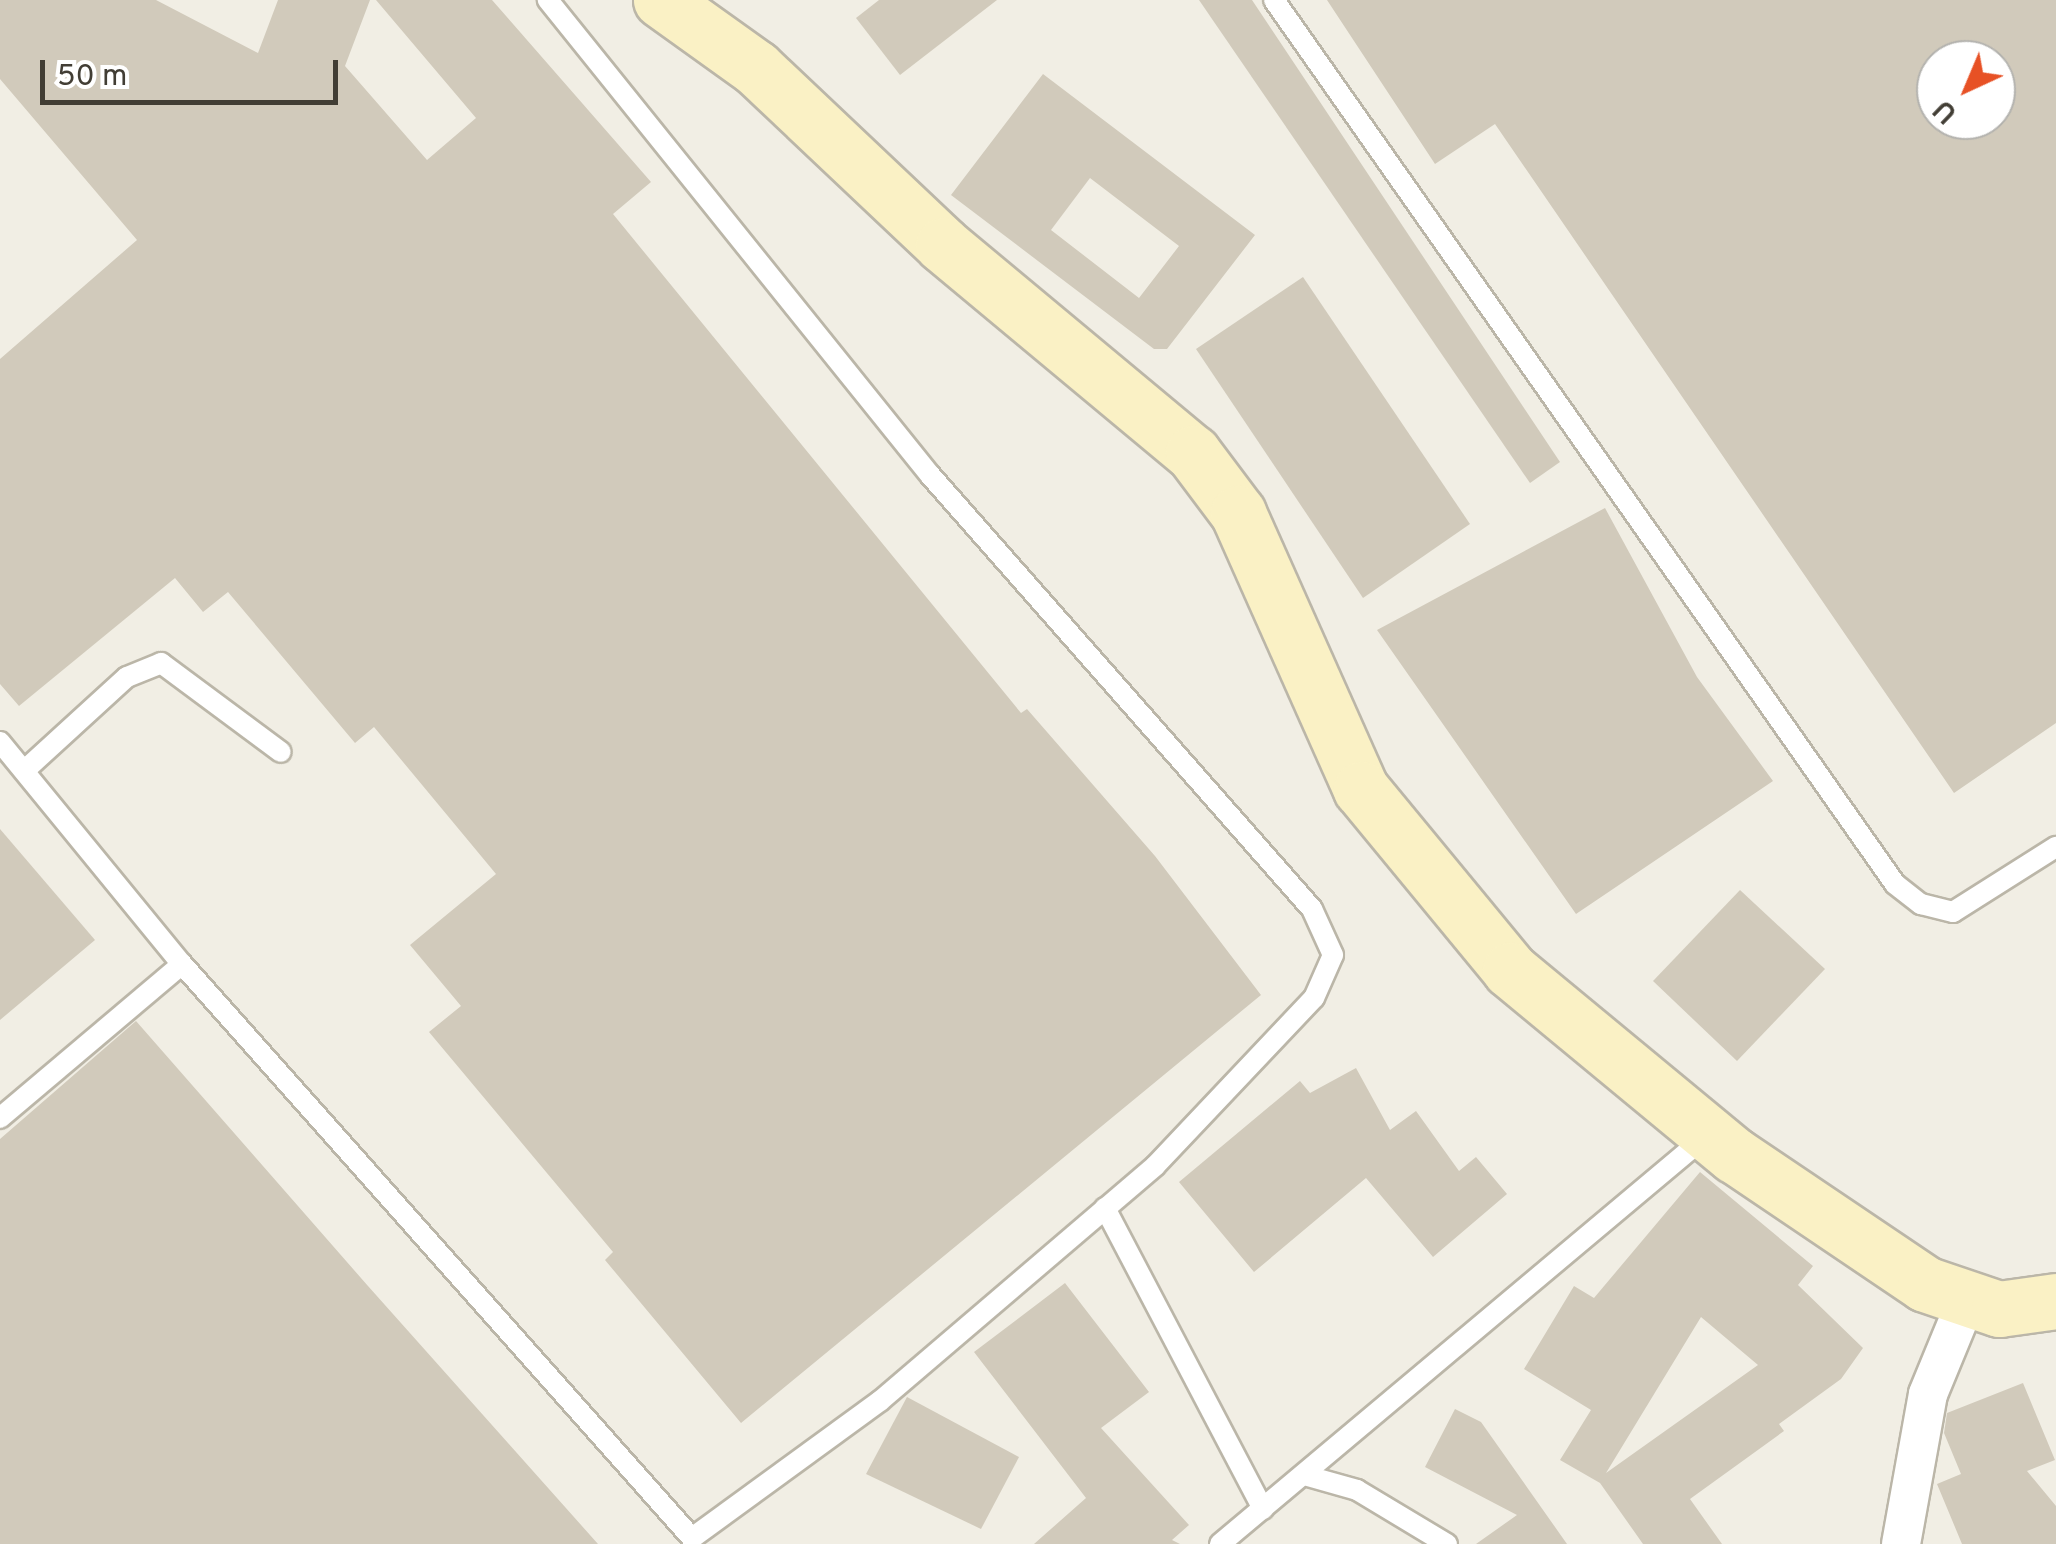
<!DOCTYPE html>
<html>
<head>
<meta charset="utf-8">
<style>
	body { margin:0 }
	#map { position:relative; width:2056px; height:1544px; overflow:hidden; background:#f1eee4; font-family:Overpass,sans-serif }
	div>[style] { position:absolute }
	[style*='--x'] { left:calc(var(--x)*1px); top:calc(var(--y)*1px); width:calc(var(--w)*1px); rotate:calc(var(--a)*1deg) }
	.building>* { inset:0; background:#d1cabb }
	.roads { filter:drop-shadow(2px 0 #bbb6a8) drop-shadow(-2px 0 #bbb6a8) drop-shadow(0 2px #bbb6a8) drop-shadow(0 -2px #bbb6a8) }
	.lane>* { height:20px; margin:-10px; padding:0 10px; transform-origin:10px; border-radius:10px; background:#fff }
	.street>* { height:38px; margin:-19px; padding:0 19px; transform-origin:19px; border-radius:19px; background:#fff }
	.secondary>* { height:55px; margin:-27.5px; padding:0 27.5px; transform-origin:27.5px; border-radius:27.5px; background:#faf1c5 }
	span { translate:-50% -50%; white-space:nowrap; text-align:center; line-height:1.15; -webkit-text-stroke:8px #fff; paint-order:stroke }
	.north { position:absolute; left:1916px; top:40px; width:100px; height:100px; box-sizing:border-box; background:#fff; border:2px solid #b3b2ae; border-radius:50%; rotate:224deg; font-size:28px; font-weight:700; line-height:40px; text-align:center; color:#423e35 }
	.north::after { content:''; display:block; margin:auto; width:35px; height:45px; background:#e75125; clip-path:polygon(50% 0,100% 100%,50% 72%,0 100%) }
	.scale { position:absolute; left:40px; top:60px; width:298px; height:45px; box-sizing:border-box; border:5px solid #423e35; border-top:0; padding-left:12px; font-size:30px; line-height:35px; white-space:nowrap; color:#423e35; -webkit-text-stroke:8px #fff; paint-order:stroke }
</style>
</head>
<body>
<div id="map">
	<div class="building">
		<div style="clip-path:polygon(0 0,156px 0,258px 53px,278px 0,370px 0,345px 66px,427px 160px,476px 118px,376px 0,492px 0,651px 182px,613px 214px,1021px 713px,1027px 709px,1155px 856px,1261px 995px,741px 1423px,605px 1260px,613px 1252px,429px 1032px,461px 1006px,410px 945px,496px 874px,374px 727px,355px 743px,228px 592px,203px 612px,175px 578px,19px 706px,0 684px,0 359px,137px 240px,0 79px)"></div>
		<div style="clip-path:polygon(879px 0,997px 0,900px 75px,856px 18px)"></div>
		<div style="clip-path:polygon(1199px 0,1252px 0,1560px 462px,1530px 483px)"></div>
		<div style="clip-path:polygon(evenodd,1327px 0,2056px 0,2056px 723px,1954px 793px,1495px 124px,1435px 164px,1327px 0,1936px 60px,1996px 60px,1996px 120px,1936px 120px,1936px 60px)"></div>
		<div style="clip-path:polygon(evenodd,1043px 74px,1255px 235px,1167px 349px,1154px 349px,951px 195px,1043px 74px,1090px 178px,1179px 246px,1139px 298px,1051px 230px,1090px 178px)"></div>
		<div style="clip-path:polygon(1303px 277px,1470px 524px,1363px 598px,1196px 349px)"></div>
		<div style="clip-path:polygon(1605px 508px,1697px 677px,1773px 781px,1576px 914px,1377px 630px)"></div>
		<div style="clip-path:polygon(0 829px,95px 940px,0 1020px)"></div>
		<div style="clip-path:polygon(1740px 890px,1825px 969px,1737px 1061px,1653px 981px)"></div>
		<div style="clip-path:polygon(136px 1021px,368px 1286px,598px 1544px,0 1544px,0 1139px)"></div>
		<div style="clip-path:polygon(1356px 1068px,1390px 1130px,1416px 1111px,1459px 1171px,1476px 1157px,1507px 1194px,1433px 1257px,1366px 1178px,1254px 1272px,1179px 1182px,1300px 1081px,1310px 1093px)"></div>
		<div style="clip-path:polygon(evenodd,1700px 1172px,1813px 1266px,1798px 1285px,1863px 1348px,1841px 1379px,1779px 1424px,1784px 1431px,1690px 1499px,1722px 1544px,1643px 1544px,1600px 1483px,1560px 1460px,1591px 1410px,1524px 1369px,1574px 1286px,1594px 1298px,1700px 1172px,1701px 1317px,1758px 1365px,1606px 1473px,1701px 1317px)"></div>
		<div style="clip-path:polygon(1065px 1283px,1149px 1392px,1101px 1428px,1189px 1525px,1172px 1540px,1180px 1544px,1034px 1544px,1086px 1498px,974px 1352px)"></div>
		<div style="clip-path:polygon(2023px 1383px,2055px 1460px,2027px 1471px,2056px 1506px,2056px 1544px,1962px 1544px,1937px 1484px,1961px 1474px,1944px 1433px,1947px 1413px)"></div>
		<div style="clip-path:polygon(907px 1397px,1019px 1457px,981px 1529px,866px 1474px)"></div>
		<div style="clip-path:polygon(1455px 1409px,1481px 1422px,1567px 1544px,1476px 1544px,1517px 1515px,1425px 1467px)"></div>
	</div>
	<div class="roads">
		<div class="lane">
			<div style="--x:1274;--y:0;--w:1080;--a:54.91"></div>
			<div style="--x:1895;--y:884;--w:33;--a:38"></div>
			<div style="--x:1921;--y:904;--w:33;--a:14"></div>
			<div style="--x:1953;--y:912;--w:122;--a:-32.3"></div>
			<div style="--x:0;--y:742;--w:287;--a:50.7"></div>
			<div style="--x:182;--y:964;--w:768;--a:48.38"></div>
			<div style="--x:692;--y:1538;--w:233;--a:-36.1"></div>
			<div style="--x:880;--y:1401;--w:362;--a:-40.5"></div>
			<div style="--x:1155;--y:1166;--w:231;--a:-46.6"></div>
			<div style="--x:1314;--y:998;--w:47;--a:-66.2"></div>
			<div style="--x:1333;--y:955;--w:51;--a:-114.5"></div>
			<div style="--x:1312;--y:909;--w:578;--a:-131.35"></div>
			<div style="--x:930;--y:475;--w:610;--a:-128.81"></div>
			<div style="--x:25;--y:770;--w:138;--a:-42.4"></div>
			<div style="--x:127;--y:677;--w:37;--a:-22"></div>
			<div style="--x:161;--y:663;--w:149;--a:36.6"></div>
			<div style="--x:0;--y:1118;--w:238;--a:-40.2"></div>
			<div style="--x:1105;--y:1208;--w:340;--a:62.3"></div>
			<div style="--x:1304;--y:1475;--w:55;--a:15.8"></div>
			<div style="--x:1357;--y:1490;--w:105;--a:31"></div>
			<div style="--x:1220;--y:1544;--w:633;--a:-40"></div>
		</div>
		<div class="street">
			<div style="--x:1901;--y:1544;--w:152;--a:-79.8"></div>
			<div style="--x:1928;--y:1394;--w:100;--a:-67.6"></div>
		</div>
		<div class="secondary">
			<div style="--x:661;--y:0;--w:117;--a:35.6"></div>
			<div style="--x:756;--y:68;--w:257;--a:43.4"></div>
			<div style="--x:943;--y:245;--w:325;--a:39.8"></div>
			<div style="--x:1193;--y:453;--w:75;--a:53.1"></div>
			<div style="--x:1238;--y:513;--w:302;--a:66"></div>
			<div style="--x:1361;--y:789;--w:234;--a:50.5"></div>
			<div style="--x:1510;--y:970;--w:291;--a:39.6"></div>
			<div style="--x:1734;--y:1155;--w:230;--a:34"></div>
			<div style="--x:1925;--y:1284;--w:78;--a:18.7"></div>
			<div style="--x:1999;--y:1309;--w:58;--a:-8"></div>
		</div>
	</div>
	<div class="north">U</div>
	<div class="scale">50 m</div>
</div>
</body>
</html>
